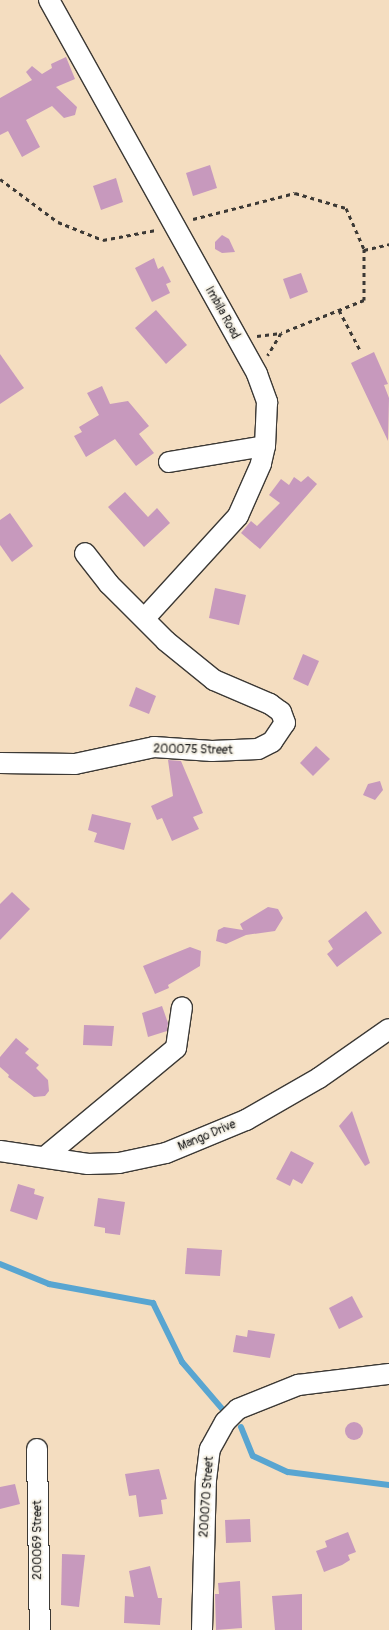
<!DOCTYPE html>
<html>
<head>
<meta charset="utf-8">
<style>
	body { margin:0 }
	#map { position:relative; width:389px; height:1630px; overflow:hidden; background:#f4ddc0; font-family:Pangolin,sans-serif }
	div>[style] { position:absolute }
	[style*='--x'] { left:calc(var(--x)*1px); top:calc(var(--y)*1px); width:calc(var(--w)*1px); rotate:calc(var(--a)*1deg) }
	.stream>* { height:6px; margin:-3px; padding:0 3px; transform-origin:3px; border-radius:3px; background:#58a5d1 }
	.building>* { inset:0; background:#c799bd }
	.round { border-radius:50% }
	.path>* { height:3px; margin-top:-1.5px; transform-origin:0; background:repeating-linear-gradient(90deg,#3c3935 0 4px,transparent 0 8px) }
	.roads { filter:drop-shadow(1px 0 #3c3935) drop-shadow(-1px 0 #3c3935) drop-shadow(0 1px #3c3935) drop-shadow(0 -1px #3c3935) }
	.street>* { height:20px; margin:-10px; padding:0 10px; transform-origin:10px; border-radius:10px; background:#fff }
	span { translate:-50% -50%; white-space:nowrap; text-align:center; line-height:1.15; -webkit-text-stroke:4px #f7f3e8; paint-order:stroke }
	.street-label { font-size:12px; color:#1c1c1c }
</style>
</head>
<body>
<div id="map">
	<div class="stream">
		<div style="--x:0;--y:1264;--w:53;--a:22.2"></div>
		<div style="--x:49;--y:1284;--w:106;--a:10.4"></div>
		<div style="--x:153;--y:1303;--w:66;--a:63.8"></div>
		<div style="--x:182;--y:1362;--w:65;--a:49.4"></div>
		<div style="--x:241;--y:1427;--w:31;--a:68"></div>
		<div style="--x:253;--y:1456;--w:38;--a:25"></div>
		<div style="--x:288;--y:1472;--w:102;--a:7.3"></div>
	</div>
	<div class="building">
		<div style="clip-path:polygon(66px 57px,75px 79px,56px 87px,77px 107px,75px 115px,64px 118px,52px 106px,26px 120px,40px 147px,22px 157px,8px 131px,0 135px,0 98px,32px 80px,26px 72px,32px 66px,42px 74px,52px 68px,51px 64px)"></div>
		<div style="clip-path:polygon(210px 165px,217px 188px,193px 196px,186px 173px)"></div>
		<div style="clip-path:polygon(116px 178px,123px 202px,101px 210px,93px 186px)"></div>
		<div style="clip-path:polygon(222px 235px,229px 239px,235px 252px,222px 253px,215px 249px,215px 242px)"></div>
		<div style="clip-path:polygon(154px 258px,158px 269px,163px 266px,171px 282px,166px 284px,170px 293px,152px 302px,135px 268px)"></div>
		<div style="clip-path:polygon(301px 273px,308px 292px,290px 299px,283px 279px)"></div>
		<div style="clip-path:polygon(156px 310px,187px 345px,166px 364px,135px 328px)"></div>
		<div style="clip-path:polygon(374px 352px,388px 384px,384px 385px,389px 398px,388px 441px,351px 363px)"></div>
		<div style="clip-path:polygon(0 354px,24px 388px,0 404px)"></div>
		<div style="clip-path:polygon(102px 386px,110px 404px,128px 401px,149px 426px,139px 434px,154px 453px,136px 466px,115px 439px,86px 457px,74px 436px,82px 432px,79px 427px,99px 415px,87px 393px)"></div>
		<div style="clip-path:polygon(308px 476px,317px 484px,260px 549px,241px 533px,251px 521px,257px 526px,280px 503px,269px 495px,281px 479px,289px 485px,294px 477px,301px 482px)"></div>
		<div style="clip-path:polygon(125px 492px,148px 517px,157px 508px,170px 523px,144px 547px,108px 507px)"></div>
		<div style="clip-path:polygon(10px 513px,33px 546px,12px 562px,0 545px,0 520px)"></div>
		<div style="clip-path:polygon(215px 588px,246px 595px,239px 625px,209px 618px)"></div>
		<div style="clip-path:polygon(303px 654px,319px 661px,308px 686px,293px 679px)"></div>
		<div style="clip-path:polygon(136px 687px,156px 696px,149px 714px,129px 706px)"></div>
		<div style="clip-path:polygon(316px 746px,330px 759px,313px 776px,300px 763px)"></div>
		<div style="clip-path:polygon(168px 760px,181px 761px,203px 813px,193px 817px,199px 829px,172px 841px,162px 818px,157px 820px,151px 806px,173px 796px)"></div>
		<div style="clip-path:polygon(380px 781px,383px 790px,375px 800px,363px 795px,368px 784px)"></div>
		<div style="clip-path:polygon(92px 814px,131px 823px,124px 850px,94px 842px,97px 833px,88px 830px)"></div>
		<div style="clip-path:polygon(12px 892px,30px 909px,0 940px,0 904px)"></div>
		<div style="clip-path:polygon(268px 907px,278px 909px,283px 918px,275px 931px,246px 935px,226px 944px,216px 941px,218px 930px,224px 927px,243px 930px,240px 924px)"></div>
		<div style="clip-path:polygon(366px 911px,382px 933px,337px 967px,327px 954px,333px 949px,328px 941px)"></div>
		<div style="clip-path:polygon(190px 947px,201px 951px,200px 966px,168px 985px,169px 988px,155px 994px,143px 966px)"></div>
		<div style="clip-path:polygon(162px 1006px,168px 1023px,167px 1031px,148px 1037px,142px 1013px)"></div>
		<div style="clip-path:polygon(84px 1025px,114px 1026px,112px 1046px,83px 1045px)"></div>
		<div style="clip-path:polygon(16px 1038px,29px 1049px,25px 1053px,39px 1065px,36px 1068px,48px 1080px,49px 1091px,45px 1096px,34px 1097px,8px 1077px,9px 1075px,0 1067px,0 1057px)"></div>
		<div style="clip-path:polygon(352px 1111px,370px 1163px,365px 1166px,339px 1126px)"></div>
		<div style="clip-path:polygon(291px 1151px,314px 1163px,302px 1184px,293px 1179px,290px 1186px,276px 1179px)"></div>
		<div style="clip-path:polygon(18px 1184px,35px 1189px,34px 1194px,44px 1197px,37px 1220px,10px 1211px)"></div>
		<div style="clip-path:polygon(98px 1198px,125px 1202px,120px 1235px,105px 1233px,105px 1228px,94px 1226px)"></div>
		<div style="clip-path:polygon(187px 1248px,222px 1250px,220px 1276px,185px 1274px)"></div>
		<div style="clip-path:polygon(352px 1296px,363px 1317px,339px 1329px,329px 1308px)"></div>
		<div style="clip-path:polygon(248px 1330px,275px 1334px,270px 1358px,233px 1352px,236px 1335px,247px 1337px)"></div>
		<div class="round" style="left:345px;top:1422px;width:18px;height:18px"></div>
		<div style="clip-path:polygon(159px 1469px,167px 1499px,161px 1500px,163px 1514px,139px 1517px,136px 1495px,129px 1496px,125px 1474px)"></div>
		<div style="clip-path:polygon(15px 1484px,20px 1504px,0 1509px,0 1487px)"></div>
		<div style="clip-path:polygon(250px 1519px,251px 1542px,226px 1543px,225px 1520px)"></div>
		<div style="clip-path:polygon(348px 1532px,356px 1552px,348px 1555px,350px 1560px,342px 1565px,324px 1572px,316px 1551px,327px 1547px,325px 1541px)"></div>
		<div style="clip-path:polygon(62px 1554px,85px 1555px,79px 1607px,61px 1605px)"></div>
		<div style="clip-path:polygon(150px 1566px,158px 1598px,162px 1598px,160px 1625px,124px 1623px,125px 1596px,134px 1597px,129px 1571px)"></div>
		<div style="clip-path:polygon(240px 1581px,242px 1628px,216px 1630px,215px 1594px,219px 1594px,218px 1583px)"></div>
		<div style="clip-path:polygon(302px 1594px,302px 1630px,275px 1630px,272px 1596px)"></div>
	</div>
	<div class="path">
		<div style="--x:0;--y:179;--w:72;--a:36.6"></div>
		<div style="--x:58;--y:222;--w:48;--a:21.8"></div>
		<div style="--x:103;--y:240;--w:54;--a:-10.7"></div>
		<div style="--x:193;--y:219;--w:105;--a:-14.3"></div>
		<div style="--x:295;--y:193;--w:53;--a:16.4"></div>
		<div style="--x:346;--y:208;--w:45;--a:66.3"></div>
		<div style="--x:364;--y:249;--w:51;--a:90"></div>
		<div style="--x:364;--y:300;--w:89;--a:158.3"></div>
		<div style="--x:364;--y:250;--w:26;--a:-13"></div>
		<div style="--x:339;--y:310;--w:45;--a:62.3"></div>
		<div style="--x:257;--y:336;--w:24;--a:-7"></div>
		<div style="--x:281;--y:333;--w:26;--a:121"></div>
	</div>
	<div class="roads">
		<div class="street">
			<div style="--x:49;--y:0;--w:428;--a:60.9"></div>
			<div style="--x:257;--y:374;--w:30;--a:70"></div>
			<div style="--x:267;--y:402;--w:44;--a:92.6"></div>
			<div style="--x:265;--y:446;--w:18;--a:103"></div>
			<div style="--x:261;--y:464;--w:57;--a:113.9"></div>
			<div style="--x:238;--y:516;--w:138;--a:132.4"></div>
			<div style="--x:169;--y:462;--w:97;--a:-9.5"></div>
			<div style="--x:0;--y:763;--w:75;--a:0.8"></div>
			<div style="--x:75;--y:764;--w:81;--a:-12.1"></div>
			<div style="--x:154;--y:747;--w:58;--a:3.9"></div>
			<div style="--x:212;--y:751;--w:46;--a:-2.5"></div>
			<div style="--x:258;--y:749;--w:16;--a:-27"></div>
			<div style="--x:272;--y:742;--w:23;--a:-56"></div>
			<div style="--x:285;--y:723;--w:12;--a:-110"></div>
			<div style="--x:281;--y:712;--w:14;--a:-144"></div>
			<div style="--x:270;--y:704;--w:61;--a:-156.8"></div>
			<div style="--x:214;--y:680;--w:62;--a:-140.9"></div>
			<div style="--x:166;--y:641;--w:81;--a:-135"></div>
			<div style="--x:109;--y:584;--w:39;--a:-128"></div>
			<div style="--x:0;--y:1151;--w:89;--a:8.4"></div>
			<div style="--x:88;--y:1164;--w:31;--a:-2"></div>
			<div style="--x:119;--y:1163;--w:48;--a:-12"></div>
			<div style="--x:166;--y:1153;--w:87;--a:-22.4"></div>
			<div style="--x:246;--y:1120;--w:84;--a:-29.9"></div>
			<div style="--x:319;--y:1078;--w:85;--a:-35"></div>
			<div style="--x:46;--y:1156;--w:169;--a:-39.7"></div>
			<div style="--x:176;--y:1048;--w:41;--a:-81.7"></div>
			<div style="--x:37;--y:1449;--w:181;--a:89.1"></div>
			<div style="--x:202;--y:1630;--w:150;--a:-88.5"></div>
			<div style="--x:206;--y:1480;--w:31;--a:-83"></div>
			<div style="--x:210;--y:1449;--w:31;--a:-61"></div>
			<div style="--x:225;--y:1422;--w:18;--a:-45"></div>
			<div style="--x:238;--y:1409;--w:65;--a:-21.8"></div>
			<div style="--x:298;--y:1385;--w:92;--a:-6.9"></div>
		</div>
	</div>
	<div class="street-label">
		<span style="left:222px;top:313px;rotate:61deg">Imbila Road</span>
		<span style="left:193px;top:750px;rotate:1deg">200075 Street</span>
		<span style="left:207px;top:1136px;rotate:-23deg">Mango Drive</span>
		<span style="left:207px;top:1497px;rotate:-86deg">200070 Street</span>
		<span style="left:38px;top:1540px;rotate:-90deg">200069 Street</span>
	</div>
</div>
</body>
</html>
